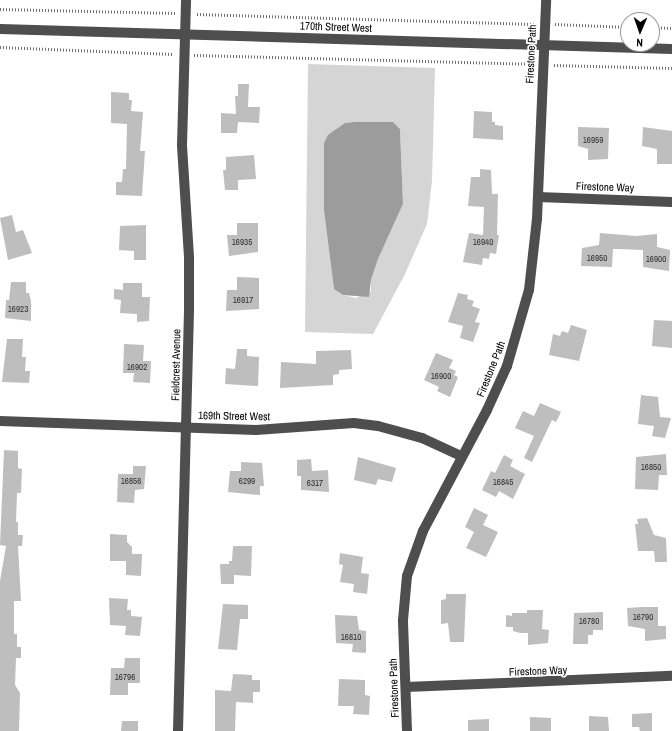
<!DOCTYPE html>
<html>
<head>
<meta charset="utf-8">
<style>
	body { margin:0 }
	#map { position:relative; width:672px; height:731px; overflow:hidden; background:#fff; font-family:"Archivo Narrow",sans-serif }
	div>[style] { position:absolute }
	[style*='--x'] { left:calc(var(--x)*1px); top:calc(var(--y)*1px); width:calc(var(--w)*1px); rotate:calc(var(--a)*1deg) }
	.green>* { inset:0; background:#d5d5d5 }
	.water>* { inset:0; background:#9c9c9c }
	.building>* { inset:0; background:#bebebe }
	.path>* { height:2.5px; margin-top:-1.25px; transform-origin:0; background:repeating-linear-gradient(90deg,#707070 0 1px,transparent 0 3px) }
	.minor>* { height:10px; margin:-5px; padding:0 5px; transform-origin:5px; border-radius:5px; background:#4e4e4e }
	span { translate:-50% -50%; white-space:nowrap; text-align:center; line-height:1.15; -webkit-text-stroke:3.5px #fff; paint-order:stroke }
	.number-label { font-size:9px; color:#303030 }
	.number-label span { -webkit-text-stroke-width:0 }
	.street-label { font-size:11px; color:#000 }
	.north { position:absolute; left:620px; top:12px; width:40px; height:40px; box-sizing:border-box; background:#fff; border:1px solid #999; border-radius:50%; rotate:182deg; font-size:11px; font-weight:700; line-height:16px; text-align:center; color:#000 }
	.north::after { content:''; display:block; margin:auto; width:14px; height:18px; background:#000; clip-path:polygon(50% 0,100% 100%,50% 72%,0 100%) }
</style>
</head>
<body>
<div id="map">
	<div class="green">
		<div style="clip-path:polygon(evenodd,308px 64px,435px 68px,432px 181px,427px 224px,405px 274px,373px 334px,305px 332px,308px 64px,354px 122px,393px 122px,400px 129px,403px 204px,378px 259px,371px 280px,371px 291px,356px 298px,343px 295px,334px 289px,324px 211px,324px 161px,345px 123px,354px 122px)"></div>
	</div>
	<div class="water">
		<div style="clip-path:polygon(354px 122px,393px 122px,400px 129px,403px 204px,378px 259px,371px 280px,369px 297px,343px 295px,334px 289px,324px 211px,324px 143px,328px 135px,345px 123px)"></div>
	</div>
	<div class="building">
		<div style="clip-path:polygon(238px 84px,249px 84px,248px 107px,260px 107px,259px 123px,238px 122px,237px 133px,221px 133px,221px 113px,236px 114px,235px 96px,238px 96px)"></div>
		<div style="clip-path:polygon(111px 92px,129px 93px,129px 100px,132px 100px,131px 111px,143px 112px,140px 151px,145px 151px,142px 196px,116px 195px,116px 182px,122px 182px,123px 169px,126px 169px,127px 124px,111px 123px)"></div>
		<div style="clip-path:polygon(474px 111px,492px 112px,492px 122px,495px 122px,495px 125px,503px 126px,503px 140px,473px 138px)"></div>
		<div style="clip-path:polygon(578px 127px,609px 128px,608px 159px,588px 160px,588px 149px,578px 146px)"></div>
		<div style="clip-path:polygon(643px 127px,672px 131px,672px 164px,657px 164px,657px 149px,642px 146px)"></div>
		<div style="clip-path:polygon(254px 155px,256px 179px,238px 180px,238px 190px,225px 190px,223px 170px,226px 170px,226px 157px)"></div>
		<div style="clip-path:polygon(480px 169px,491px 170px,492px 194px,498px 194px,497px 235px,499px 235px,496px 254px,490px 253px,489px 259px,483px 258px,482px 265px,463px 262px,469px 233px,483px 235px,484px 207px,468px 206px,471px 177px,480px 177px)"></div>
		<div style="clip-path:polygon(12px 215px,16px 232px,23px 230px,32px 253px,8px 260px,0 218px)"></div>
		<div style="clip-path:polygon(237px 223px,258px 223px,258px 252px,229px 256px,227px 235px,237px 235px)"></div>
		<div style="clip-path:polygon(146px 225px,146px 260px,134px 260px,134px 251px,119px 250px,120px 226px)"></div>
		<div style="clip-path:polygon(600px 233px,636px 236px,657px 234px,657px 247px,670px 250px,669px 271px,643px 267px,643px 250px,619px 249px,613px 249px,612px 267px,581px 266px,582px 248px,599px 245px)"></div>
		<div style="clip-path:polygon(237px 277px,259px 278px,259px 309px,226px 311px,227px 290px,237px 290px)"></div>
		<div style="clip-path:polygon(11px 282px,26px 282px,26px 293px,29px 293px,31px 301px,31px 321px,5px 318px,6px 300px,9px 300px)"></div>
		<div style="clip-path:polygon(123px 283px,142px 283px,142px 297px,150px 297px,149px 321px,137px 322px,137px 314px,120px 313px,121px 300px,114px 299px,114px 289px,123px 290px)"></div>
		<div style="clip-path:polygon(458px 293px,468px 295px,467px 299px,474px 301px,472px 306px,480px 309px,475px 322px,480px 323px,473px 342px,460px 338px,463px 326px,448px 322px)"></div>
		<div style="clip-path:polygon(654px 320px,672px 321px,672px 348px,652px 346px)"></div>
		<div style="clip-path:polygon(571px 325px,587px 330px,579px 361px,549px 355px,553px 334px,560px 336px,562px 331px,568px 333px)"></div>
		<div style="clip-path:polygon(7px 339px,23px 339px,22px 357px,26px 357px,25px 371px,30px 371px,29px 383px,2px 382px)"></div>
		<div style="clip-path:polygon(124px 344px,144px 345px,143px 361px,151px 361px,150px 383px,133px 382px,134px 373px,123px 373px)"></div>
		<div style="clip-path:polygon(237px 349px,247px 349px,247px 356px,259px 357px,258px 386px,225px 384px,226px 368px,235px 369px)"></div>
		<div style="clip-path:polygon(351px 350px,352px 369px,339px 370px,339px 374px,333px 375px,333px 385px,280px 388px,281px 362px,316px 364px,316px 351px)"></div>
		<div style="clip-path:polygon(436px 353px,453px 360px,449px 368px,456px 371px,454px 375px,458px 377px,450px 397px,437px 391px,439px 387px,424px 380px)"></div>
		<div style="clip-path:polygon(641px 395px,658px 397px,660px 417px,671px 418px,665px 438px,652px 436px,654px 426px,638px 424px)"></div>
		<div style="clip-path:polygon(540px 403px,561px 412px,556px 422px,552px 420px,532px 462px,524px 458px,534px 436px,515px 428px,523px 411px,534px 416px)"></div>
		<div style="clip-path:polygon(4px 450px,18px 451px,18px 468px,22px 469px,21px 493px,17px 493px,16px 522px,18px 522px,18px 535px,23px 535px,22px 546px,18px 546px,21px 601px,14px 601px,14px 634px,17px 634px,17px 647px,21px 647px,21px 658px,16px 658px,15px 685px,20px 693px,19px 731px,0 731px,0 581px,6px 546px,0 545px)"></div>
		<div style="clip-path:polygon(666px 454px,667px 475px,659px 475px,658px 490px,635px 489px,636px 457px)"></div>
		<div style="clip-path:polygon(504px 455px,513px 460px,510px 466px,525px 474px,513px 499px,499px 491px,496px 497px,482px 490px,491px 471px,495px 473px)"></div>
		<div style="clip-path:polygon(358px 457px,396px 468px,392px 482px,378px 479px,376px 485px,354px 480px)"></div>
		<div style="clip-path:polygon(311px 459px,312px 471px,328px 470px,329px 492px,301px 490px,301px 476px,297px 476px,297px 460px)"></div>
		<div style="clip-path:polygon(241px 462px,262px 463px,264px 486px,260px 486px,260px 495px,228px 492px,230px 471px,241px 471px)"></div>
		<div style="clip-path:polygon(133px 466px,146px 466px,144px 489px,135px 490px,134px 503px,117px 502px,118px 474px,133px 474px)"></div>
		<div style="clip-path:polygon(474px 508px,488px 515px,483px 525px,498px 532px,486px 557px,466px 548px,474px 532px,465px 527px)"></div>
		<div style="clip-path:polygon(647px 518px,654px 535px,666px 538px,667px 562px,655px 562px,654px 551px,638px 551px,635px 524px,638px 524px,637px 519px)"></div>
		<div style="clip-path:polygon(110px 534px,127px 535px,127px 542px,132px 547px,132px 554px,142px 554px,141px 576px,126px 575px,126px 561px,110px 561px)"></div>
		<div style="clip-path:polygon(233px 546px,252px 546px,251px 576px,234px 575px,234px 584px,221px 584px,220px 564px,229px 564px,229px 561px,232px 561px)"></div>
		<div style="clip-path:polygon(340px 553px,363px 557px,361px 573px,369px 574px,367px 594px,353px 592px,354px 584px,340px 582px,343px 565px,339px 564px)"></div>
		<div style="clip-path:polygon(446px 594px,466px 594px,464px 642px,450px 642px,448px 623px,441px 624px,441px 600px,446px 599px)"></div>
		<div style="clip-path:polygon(109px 598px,128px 599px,127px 610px,131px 610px,131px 616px,142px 617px,140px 636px,125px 635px,126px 626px,110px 625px)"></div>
		<div style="clip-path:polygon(223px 604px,248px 605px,248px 619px,240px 619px,237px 650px,218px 649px)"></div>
		<div style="clip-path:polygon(643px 607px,658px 607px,658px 626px,666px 626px,666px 639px,645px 641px,645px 629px,628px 626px,627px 608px)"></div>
		<div style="clip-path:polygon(527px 610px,543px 610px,542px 629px,549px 630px,548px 643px,528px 645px,528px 633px,520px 633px,513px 631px,513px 627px,506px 627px,506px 615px,512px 616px,512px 613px,527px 613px)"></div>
		<div style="clip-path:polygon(603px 612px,603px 630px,593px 630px,593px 635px,588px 635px,588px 644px,573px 644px,574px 613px)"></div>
		<div style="clip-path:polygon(335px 615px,357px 616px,359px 630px,366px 631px,366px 653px,352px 652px,353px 644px,336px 643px)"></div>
		<div style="clip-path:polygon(125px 658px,140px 658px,140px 683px,128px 683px,128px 695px,110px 695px,111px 668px,124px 668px)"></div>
		<div style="clip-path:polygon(233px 674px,252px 675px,252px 680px,260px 680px,260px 692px,253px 692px,253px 703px,236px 702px,235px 731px,215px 731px,215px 690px,231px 691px)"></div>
		<div style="clip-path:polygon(339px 679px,365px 680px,365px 695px,370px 696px,369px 715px,353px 714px,354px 706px,338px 706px)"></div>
		<div style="clip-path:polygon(652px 713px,652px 731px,640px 731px,639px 727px,632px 727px,632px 714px)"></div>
		<div style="clip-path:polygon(589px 716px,608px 717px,609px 731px,589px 731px)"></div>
		<div style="clip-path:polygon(530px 717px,551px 718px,551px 731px,530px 731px)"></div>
		<div style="clip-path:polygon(489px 719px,489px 731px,468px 731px,468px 720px)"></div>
		<div style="clip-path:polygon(122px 721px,138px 721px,138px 731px,121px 731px)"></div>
	</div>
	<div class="path">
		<div style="--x:0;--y:9;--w:176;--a:1.3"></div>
		<div style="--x:197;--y:14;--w:337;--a:1.7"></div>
		<div style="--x:555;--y:24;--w:73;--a:2.4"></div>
		<div style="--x:652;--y:27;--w:20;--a:3"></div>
		<div style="--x:0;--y:47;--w:173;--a:2.3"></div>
		<div style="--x:194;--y:55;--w:339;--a:1.5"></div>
		<div style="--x:554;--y:65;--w:118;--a:1.5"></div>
	</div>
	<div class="minor">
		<div style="--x:0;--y:29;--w:672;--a:1.7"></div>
		<div style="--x:538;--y:197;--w:134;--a:2.1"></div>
		<div style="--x:0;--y:421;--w:256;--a:2"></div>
		<div style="--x:256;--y:430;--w:98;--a:-4.1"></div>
		<div style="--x:354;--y:423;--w:24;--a:7"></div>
		<div style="--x:378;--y:426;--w:46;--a:15.3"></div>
		<div style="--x:422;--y:438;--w:43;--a:24.8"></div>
		<div style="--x:406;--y:687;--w:266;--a:-2.4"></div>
		<div style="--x:178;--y:731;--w:421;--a:-88.5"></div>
		<div style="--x:189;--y:310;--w:53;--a:-90"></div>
		<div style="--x:189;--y:257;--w:112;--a:-93.6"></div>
		<div style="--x:182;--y:145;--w:145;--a:-88.4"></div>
		<div style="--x:407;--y:731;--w:111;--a:-92.1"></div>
		<div style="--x:403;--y:620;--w:44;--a:-84.8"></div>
		<div style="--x:407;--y:576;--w:48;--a:-70.4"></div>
		<div style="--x:423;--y:531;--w:137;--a:-62.1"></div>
		<div style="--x:487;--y:410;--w:48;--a:-65.6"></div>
		<div style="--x:507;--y:366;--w:79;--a:-73.9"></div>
		<div style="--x:529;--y:290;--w:71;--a:-83.6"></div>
		<div style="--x:537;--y:219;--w:219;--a:-87.6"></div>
	</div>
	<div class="number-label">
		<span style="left:593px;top:140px">16959</span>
		<span style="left:242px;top:242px">16935</span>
		<span style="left:483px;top:242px">16940</span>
		<span style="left:597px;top:258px">16950</span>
		<span style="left:656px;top:259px">16900</span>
		<span style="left:243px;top:300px">16917</span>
		<span style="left:18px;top:309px">16923</span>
		<span style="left:137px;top:367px">16902</span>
		<span style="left:441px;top:376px">16900</span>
		<span style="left:651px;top:467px">16850</span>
		<span style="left:131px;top:481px">16856</span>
		<span style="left:247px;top:481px">6299</span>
		<span style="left:503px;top:482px">16845</span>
		<span style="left:315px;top:483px">6317</span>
		<span style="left:643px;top:617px">16790</span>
		<span style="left:589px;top:621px">16780</span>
		<span style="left:351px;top:637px">16810</span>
		<span style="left:125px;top:677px">16796</span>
	</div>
	<div class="street-label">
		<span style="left:336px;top:27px;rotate:2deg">170th Street West</span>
		<span style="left:531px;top:54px;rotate:-87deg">Firestone Path</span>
		<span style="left:605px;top:187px;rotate:2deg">Firestone Way</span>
		<span style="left:176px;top:365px;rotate:-89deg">Fieldcrest Avenue</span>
		<span style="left:491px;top:369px;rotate:-68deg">Firestone Path</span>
		<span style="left:234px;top:416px;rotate:1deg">169th Street West</span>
		<span style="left:538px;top:671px;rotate:-2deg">Firestone Way</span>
		<span style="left:394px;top:688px;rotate:-92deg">Firestone Path</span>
	</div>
	<div class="north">N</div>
</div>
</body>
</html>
